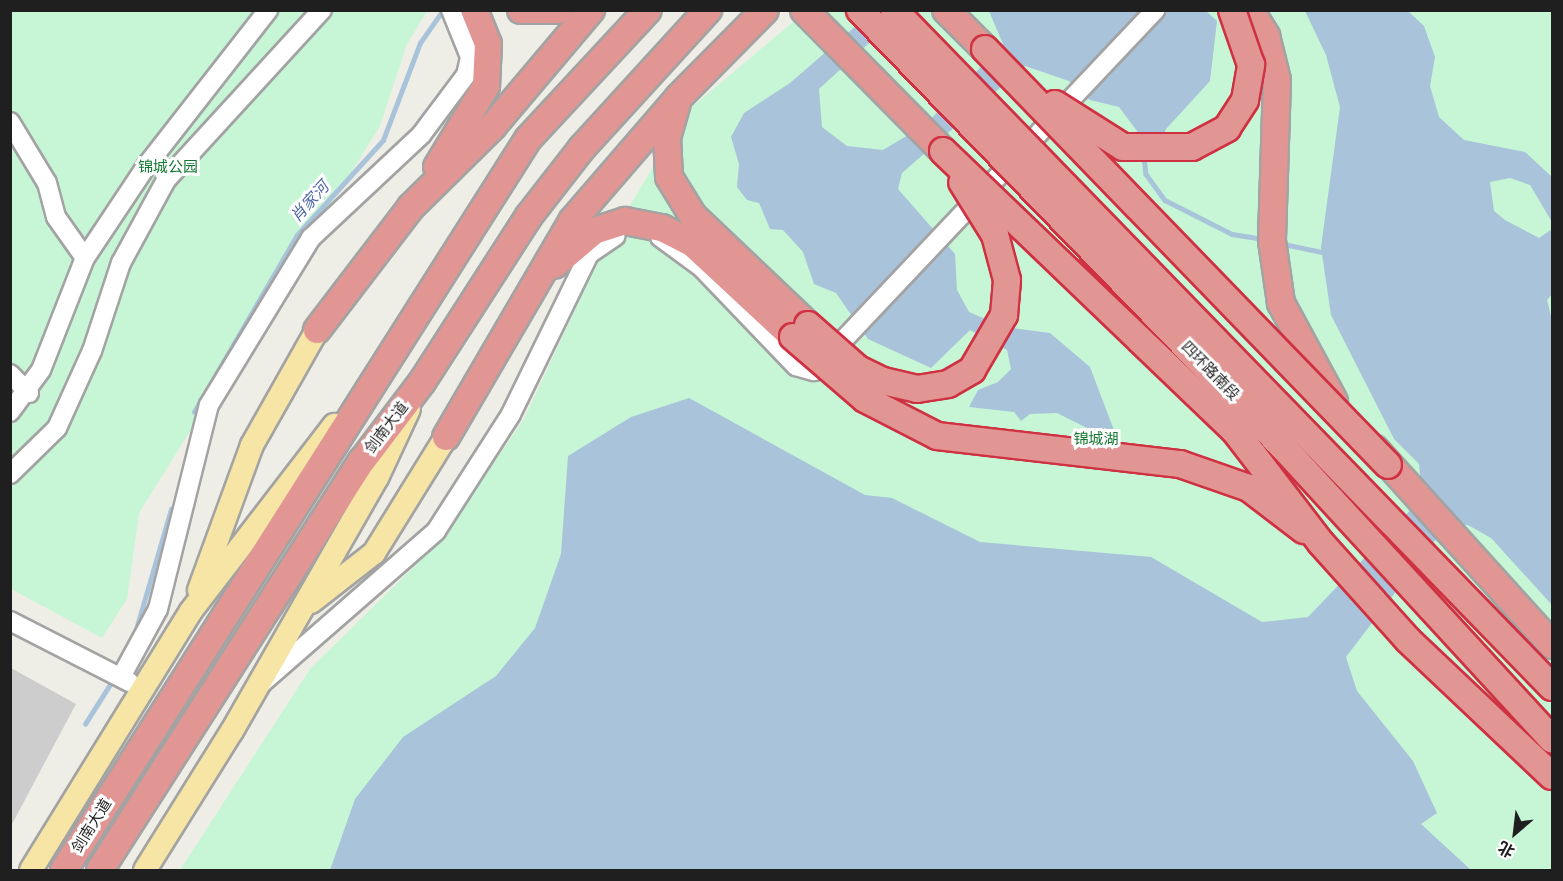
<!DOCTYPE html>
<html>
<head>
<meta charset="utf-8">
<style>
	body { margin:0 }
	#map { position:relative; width:1563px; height:881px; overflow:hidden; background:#efeee6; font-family:Figtree,"Noto Sans SC",sans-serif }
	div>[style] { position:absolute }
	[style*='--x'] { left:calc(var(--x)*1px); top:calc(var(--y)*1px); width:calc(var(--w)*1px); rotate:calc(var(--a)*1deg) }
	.religious>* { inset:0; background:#cdcdcd }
	.park>* { inset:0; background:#c6f6d5 }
	.water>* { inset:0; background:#a9c3da }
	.stream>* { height:4.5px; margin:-2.25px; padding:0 2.25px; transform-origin:2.25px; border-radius:2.25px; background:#a9c3da }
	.roads { filter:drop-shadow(2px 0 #a3a3a3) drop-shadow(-2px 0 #a3a3a3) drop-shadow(0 2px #a3a3a3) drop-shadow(0 -2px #a3a3a3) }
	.minor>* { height:18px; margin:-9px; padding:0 9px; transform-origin:9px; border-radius:9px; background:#fff }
	.major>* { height:22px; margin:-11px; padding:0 11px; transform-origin:11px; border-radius:11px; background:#f6e5a4 }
	.highway>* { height:26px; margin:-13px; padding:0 13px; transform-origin:13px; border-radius:13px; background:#e19693 }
	.bridges { filter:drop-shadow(2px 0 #cf3142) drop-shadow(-2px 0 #cf3142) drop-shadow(0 2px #cf3142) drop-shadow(0 -2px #cf3142) }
	.highway-bridge>* { height:26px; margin:-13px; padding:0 13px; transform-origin:13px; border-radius:13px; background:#e19693 }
	span { translate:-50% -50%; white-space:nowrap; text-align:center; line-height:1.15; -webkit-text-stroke:6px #fff; paint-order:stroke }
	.park-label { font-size:15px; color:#137732 }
	.street-label { font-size:15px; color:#1f1f1f }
	.water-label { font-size:16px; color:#5169a8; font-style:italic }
	.frame { position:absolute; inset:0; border:12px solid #1f1f1f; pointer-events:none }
	.north { position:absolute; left:1485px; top:803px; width:60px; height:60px; -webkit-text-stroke:4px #fff; paint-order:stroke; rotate:208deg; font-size:16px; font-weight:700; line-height:24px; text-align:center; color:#1f1f1f }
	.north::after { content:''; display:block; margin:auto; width:21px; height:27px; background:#1f1f1f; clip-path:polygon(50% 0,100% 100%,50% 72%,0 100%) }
</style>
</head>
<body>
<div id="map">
	<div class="religious">
		<div style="clip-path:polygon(11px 668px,76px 704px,11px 826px)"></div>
	</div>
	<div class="park">
		<div style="clip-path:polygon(10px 11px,427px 11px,407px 44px,380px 126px,139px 513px,127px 599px,102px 638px,11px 589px)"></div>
		<div style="clip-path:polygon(806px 11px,1552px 11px,1552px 870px,180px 870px,310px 669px,437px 544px,524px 419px,602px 252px,686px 112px)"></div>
	</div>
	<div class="water">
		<div style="clip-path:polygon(873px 11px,904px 11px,819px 89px,822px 127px,847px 146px,883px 150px,925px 125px,1003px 44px,989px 11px,1206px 11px,1217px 21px,1210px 81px,1166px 129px,1153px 161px,1141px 158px,1137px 131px,1119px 107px,1090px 100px,1069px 81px,1025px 66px,902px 173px,898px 189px,955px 254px,957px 290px,969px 312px,1004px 327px,1050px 333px,1090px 367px,1123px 454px,1101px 447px,1093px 431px,1057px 413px,1030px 414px,1021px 421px,1014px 412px,969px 407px,978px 390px,998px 382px,1011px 369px,1007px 350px,970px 330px,931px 368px,868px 339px,836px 293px,814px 284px,803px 252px,783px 230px,770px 229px,759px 203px,747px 200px,737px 187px,739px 164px,731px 137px,744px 113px,790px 83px)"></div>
		<div style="clip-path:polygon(1305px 11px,1408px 11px,1424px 26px,1435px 57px,1430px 86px,1439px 117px,1464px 140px,1525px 152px,1552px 177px,1552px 222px,1530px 185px,1510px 178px,1490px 182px,1494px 211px,1505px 220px,1539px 238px,1552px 229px,1552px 294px,1547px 300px,1552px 320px,1552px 605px,1491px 538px,1468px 525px,1446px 526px,1346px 657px,1357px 691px,1413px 761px,1437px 813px,1421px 824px,1471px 870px,330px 870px,355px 799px,403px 737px,496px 676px,535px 628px,561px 554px,568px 456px,631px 417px,689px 398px,865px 495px,892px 498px,980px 542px,1151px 557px,1262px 622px,1308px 617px,1422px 498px,1419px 464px,1394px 439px,1331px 315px,1321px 247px,1340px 107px,1326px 55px)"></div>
	</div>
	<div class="stream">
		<div style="--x:1144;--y:156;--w:18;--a:84"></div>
		<div style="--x:1146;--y:174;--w:32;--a:54"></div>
		<div style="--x:1165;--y:200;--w:75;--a:26.9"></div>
		<div style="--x:1232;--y:234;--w:33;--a:9"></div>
		<div style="--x:1279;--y:243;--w:49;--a:11.8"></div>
		<div style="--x:194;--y:412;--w:205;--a:-59.8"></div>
		<div style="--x:297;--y:235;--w:128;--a:-47.8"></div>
		<div style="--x:383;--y:140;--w:104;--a:-69.1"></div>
		<div style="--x:420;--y:43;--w:40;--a:-55.1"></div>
		<div style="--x:135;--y:633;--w:129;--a:-73.8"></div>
		<div style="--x:85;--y:724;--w:45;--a:-57.7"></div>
	</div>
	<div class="roads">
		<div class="minor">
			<div style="--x:10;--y:122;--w:71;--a:58.8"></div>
			<div style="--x:47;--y:183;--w:35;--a:75"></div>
			<div style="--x:56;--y:217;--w:50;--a:54.7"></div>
			<div style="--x:660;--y:237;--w:52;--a:36.4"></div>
			<div style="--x:702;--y:268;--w:136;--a:46.2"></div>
			<div style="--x:796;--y:366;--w:19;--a:16"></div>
			<div style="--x:814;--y:371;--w:497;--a:-46.6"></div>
			<div style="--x:10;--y:374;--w:27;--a:45"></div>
			<div style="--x:10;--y:412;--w:52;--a:-53.6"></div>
			<div style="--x:41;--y:370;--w:120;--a:-68.6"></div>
			<div style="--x:85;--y:258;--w:112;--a:-56.3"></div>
			<div style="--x:147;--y:165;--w:197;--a:-52"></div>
			<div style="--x:10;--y:474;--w:66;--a:-44.4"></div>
			<div style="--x:57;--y:428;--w:85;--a:-65.6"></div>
			<div style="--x:92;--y:351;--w:93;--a:-71.8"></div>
			<div style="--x:121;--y:263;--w:94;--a:-61.5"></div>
			<div style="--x:166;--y:180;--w:231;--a:-47.5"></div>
			<div style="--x:10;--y:621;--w:134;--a:27.1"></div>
			<div style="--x:121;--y:677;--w:77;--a:-61.4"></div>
			<div style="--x:158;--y:609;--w:210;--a:-76"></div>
			<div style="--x:209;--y:405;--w:196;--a:-58.6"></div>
			<div style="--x:311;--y:238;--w:151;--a:-43.1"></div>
			<div style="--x:421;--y:135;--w:75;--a:-53.1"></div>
			<div style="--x:466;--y:75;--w:18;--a:-77"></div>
			<div style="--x:470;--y:57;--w:51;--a:-112"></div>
			<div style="--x:262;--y:683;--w:231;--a:-41.1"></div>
			<div style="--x:436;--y:531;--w:139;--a:-57.3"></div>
			<div style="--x:511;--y:414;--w:178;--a:-64"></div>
			<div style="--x:589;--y:254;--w:32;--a:-34"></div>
		</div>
		<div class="major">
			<div style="--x:199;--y:590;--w:154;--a:-69.9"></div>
			<div style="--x:252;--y:445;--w:132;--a:-60.5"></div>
			<div style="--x:311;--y:602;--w:80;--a:-37.9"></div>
			<div style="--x:374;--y:553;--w:137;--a:-58.2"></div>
			<div style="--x:31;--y:870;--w:304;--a:-58.3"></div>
			<div style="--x:191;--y:611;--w:235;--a:-52.4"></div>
			<div style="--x:145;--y:870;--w:164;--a:-58"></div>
			<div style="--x:232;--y:731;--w:292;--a:-60.2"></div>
			<div style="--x:377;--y:478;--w:76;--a:-65.1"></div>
		</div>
		<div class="highway">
			<div style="--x:521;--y:10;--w:37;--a:0"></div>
			<div style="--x:804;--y:10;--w:198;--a:45.4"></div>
			<div style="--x:946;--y:10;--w:55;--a:45"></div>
			<div style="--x:1250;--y:10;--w:31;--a:58"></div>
			<div style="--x:1266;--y:36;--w:45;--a:76"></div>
			<div style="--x:1277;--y:80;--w:161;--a:91.8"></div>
			<div style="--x:1272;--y:241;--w:63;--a:81.7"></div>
			<div style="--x:1281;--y:303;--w:111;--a:61.6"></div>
			<div style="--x:677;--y:103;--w:35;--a:106"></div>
			<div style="--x:667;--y:137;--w:40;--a:87.1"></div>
			<div style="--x:669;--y:177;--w:46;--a:58.4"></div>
			<div style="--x:693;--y:216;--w:158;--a:43.5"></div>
			<div style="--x:437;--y:167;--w:95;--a:-58.8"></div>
			<div style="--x:486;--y:86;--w:42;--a:-87.3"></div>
			<div style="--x:488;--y:44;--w:37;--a:-112"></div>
			<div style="--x:554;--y:265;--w:52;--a:-40.4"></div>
			<div style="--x:594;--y:231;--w:33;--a:-18"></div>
			<div style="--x:625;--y:221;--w:38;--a:11"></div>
			<div style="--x:662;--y:228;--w:34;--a:27"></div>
			<div style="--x:692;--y:243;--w:138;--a:42.9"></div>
			<div style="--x:317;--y:330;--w:155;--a:-52.6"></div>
			<div style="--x:411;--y:207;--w:115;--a:-44.6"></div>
			<div style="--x:493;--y:126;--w:152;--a:-49.8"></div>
			<div style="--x:446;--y:437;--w:251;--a:-59.7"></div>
			<div style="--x:573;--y:220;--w:162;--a:-49.2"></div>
			<div style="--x:679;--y:97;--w:122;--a:-45.3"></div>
			<div style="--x:1375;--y:449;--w:264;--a:47.9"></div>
			<div style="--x:64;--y:870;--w:866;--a:-57.59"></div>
			<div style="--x:528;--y:139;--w:176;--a:-47.1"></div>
			<div style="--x:100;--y:870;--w:486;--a:-57.4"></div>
			<div style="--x:362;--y:461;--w:99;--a:-52.8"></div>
			<div style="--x:422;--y:382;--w:197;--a:-57.2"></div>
			<div style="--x:529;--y:216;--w:86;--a:-52.1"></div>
			<div style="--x:582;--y:148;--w:187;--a:-47.6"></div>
		</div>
	</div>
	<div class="bridges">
		<div class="highway-bridge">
			<div style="--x:860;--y:10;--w:610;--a:45.93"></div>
			<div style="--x:1284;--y:448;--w:396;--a:47.4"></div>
			<div style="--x:894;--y:10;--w:944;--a:45.82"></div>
			<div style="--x:985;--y:49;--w:579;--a:45.91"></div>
			<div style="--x:1055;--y:104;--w:80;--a:32.3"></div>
			<div style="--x:1123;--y:147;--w:69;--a:0"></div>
			<div style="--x:1192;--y:147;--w:40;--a:-28"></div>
			<div style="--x:1227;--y:128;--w:33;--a:-57"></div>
			<div style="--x:1245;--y:100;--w:36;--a:-80"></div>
			<div style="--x:1251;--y:65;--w:58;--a:-109.1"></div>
			<div style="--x:943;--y:151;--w:405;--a:43.8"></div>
			<div style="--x:1235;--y:431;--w:141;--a:52.5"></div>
			<div style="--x:1321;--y:543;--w:130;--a:48.1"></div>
			<div style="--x:1408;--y:640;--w:198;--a:43.4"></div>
			<div style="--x:808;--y:325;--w:67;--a:41.3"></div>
			<div style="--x:858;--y:369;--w:28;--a:26"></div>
			<div style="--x:883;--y:381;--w:35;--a:13"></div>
			<div style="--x:917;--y:389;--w:31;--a:-9"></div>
			<div style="--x:948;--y:384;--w:28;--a:-30"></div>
			<div style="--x:972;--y:370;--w:64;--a:-59.8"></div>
			<div style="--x:1004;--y:315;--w:35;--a:-85"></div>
			<div style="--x:1007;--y:280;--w:47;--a:-104.9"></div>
			<div style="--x:995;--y:235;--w:62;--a:-121.9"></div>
			<div style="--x:793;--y:337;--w:95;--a:40.7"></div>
			<div style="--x:865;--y:399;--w:81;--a:27.2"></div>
			<div style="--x:937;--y:436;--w:245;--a:6.6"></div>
			<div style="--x:1180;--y:464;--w:73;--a:19.2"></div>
			<div style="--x:1249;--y:488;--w:69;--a:37.4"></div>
		</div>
	</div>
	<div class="park-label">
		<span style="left:168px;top:168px">锦城公园</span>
		<span style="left:1096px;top:440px">锦城湖</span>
	</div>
	<div class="street-label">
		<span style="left:1210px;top:371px;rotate:46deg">四环路南段</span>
		<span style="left:387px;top:428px;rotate:-53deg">剑南大道</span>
		<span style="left:92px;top:826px;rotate:-58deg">剑南大道</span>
	</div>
	<div class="water-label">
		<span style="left:310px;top:202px;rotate:-48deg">肖家河</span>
	</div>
	<div class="frame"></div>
	<div class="north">北</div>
</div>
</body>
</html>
